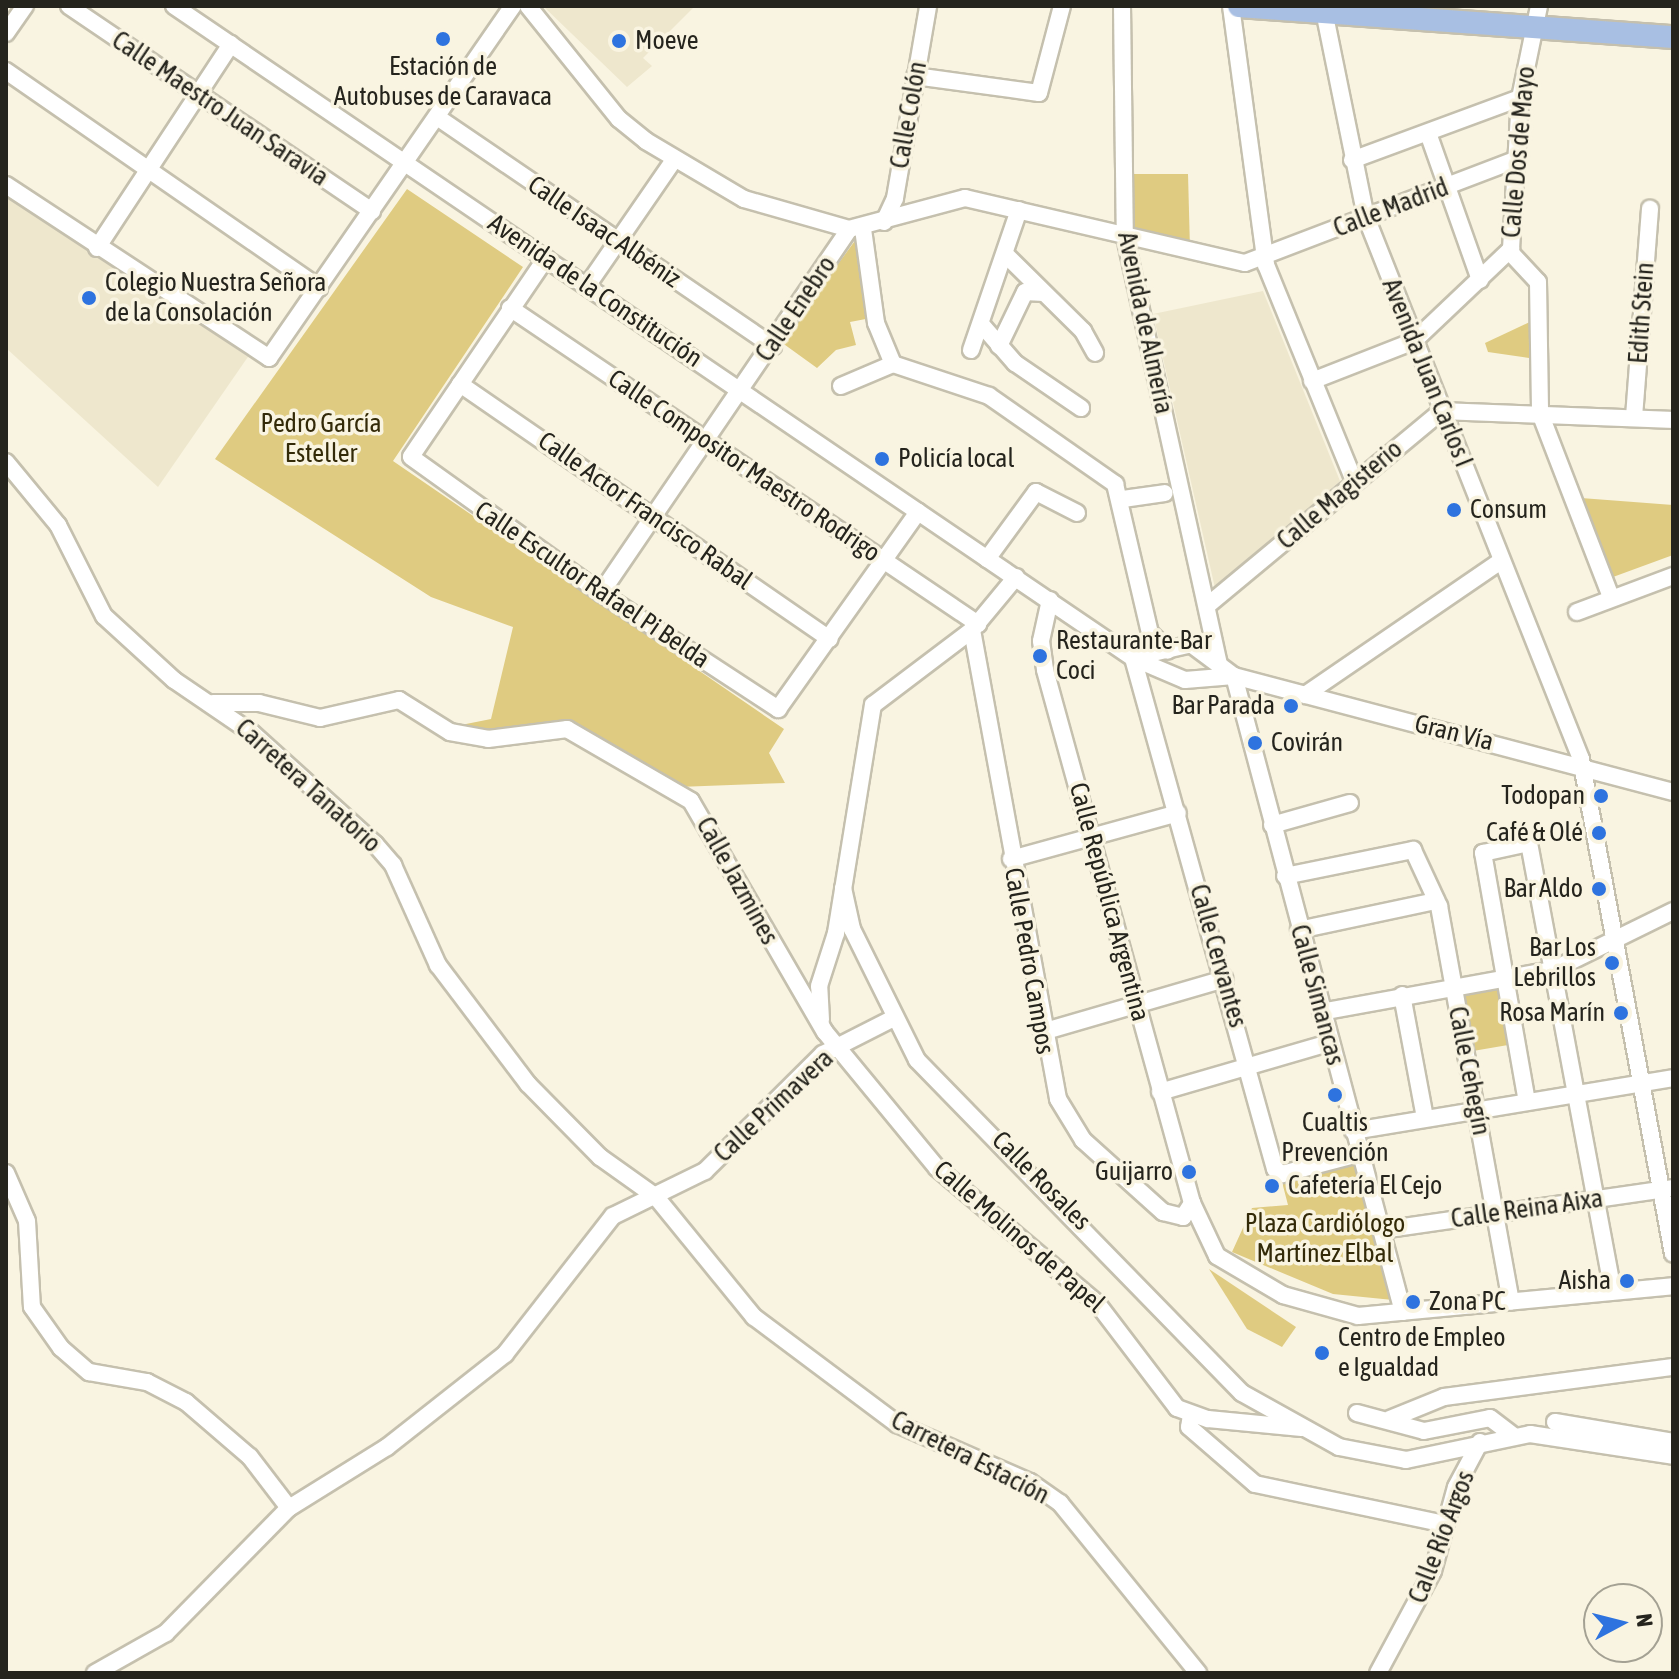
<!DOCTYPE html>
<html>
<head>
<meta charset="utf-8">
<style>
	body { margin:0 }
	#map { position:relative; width:1679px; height:1679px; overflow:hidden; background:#f9f4e1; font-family:"Asap Condensed",sans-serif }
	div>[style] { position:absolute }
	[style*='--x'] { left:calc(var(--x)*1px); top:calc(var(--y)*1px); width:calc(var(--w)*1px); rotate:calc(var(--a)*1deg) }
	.built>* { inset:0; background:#eee7cd }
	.green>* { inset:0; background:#dfcb81 }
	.roads { filter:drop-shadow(2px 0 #c5c0ae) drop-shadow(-2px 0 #c5c0ae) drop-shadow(0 2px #c5c0ae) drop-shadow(0 -2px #c5c0ae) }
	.minor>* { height:16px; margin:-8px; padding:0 8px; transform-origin:8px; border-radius:8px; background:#fff }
	.major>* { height:22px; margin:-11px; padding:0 11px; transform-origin:11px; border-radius:11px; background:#a8bfe3 }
	.dots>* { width:22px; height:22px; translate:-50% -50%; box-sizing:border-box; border:4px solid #f9f4e1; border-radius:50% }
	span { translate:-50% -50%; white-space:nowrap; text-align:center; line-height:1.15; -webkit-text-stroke:7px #f9f4e1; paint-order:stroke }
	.poi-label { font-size:26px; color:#25241d }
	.left { translate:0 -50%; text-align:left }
	.right { translate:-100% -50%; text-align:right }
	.street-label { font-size:26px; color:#25241d }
	.park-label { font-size:26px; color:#332a08 }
	.frame { position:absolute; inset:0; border:8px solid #25241d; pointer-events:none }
	.north { position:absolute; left:1583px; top:1583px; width:80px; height:80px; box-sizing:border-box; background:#f9f4e1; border:2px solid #a4a193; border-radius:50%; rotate:83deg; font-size:22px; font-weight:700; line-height:32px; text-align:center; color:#25241d }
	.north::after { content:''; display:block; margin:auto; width:28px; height:36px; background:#2e73df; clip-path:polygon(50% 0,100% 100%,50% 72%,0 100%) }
</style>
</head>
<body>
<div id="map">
	<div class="built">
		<div style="clip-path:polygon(543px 6px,695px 6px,643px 58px,652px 66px,627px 87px)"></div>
		<div style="clip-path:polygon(6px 185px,252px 351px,158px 487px,6px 348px)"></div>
		<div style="clip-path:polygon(1263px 291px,1340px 481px,1215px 588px,1153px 314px)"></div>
	</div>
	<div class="green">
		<div style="clip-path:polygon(1128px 174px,1188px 174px,1190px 249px,1133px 234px)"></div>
		<div style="clip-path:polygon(407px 189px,523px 267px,393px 461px,784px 729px,769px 753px,785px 783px,678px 787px,619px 752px,544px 730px,464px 732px,461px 725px,491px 719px,513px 627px,431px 597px,215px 459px)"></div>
		<div style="clip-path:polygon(857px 238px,871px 318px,850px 322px,856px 345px,836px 350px,817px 368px,781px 342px)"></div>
		<div style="clip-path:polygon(1536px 319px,1536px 359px,1488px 352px,1485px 343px)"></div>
		<div style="clip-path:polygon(1581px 498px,1673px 505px,1673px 555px,1613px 577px)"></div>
		<div style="clip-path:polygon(1498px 985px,1508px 1045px,1473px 1051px,1461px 992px)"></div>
		<div style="clip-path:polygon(1354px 1162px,1393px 1300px,1333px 1294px,1232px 1252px,1252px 1208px,1288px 1205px,1282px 1182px)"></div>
		<div style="clip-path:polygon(1209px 1269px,1296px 1327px,1282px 1347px,1247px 1329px)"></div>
	</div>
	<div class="roads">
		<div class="minor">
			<div style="--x:69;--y:6;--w:366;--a:34.1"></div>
			<div style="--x:174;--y:6;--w:1160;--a:34.21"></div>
			<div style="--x:1133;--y:658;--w:56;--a:22.9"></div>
			<div style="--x:1185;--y:680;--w:49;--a:-4.7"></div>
			<div style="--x:528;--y:6;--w:145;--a:51.2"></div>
			<div style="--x:619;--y:119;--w:35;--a:39"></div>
			<div style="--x:646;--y:141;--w:114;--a:30.6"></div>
			<div style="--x:744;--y:199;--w:109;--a:15.9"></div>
			<div style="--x:849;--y:229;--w:120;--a:-15"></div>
			<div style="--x:965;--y:198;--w:287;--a:13.1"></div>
			<div style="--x:1245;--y:263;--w:291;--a:-20.9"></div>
			<div style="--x:1122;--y:6;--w:231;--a:89.3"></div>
			<div style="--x:1125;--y:237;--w:443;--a:77.6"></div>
			<div style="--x:1231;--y:6;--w:261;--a:82.3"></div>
			<div style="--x:1266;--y:265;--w:233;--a:67.8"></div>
			<div style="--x:1323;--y:6;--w:215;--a:78.5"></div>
			<div style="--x:1366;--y:217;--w:583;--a:68.36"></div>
			<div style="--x:1581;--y:759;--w:503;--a:79.47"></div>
			<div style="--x:6;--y:33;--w:33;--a:-55"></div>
			<div style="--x:6;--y:71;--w:381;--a:34.7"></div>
			<div style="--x:915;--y:76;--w:125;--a:7.8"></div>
			<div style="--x:1039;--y:93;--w:90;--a:-75.2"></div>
			<div style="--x:437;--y:117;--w:407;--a:34.3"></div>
			<div style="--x:1428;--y:133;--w:156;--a:70.5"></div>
			<div style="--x:1352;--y:160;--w:179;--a:-20.3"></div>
			<div style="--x:6;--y:185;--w:315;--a:33.3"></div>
			<div style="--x:269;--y:358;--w:428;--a:-55.3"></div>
			<div style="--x:884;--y:222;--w:26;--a:-65"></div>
			<div style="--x:895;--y:198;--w:195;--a:-80.2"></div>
			<div style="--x:863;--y:229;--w:95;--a:82.1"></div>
			<div style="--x:876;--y:323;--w:44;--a:67.5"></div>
			<div style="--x:893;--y:364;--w:101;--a:18.4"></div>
			<div style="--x:989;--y:396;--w:154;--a:34.9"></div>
			<div style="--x:1115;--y:484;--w:153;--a:76.8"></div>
			<div style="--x:1150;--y:633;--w:25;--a:45"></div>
			<div style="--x:97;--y:248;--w:244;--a:-56.7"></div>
			<div style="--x:1509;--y:251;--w:42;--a:46.9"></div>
			<div style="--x:1538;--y:282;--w:131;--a:89.1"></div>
			<div style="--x:1540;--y:413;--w:197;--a:68.9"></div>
			<div style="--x:1005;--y:254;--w:110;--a:44.6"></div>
			<div style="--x:1083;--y:331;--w:25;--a:61"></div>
			<div style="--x:546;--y:258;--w:240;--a:124.2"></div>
			<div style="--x:411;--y:457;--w:234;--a:35.6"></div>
			<div style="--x:601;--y:593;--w:212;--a:33.2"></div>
			<div style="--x:778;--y:709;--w:242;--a:-54.6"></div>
			<div style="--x:587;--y:286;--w:153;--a:-55.4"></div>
			<div style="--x:510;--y:308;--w:565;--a:34.03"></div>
			<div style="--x:981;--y:324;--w:52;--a:48.9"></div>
			<div style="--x:1015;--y:363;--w:80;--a:34.3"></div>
			<div style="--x:999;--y:346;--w:60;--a:-64.3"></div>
			<div style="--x:1025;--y:292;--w:19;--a:3"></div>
			<div style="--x:971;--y:350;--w:148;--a:-71.1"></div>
			<div style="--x:1312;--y:381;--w:110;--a:-21.4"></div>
			<div style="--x:1414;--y:341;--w:134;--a:-43.5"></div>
			<div style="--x:1511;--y:249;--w:151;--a:-86.6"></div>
			<div style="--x:1520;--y:98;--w:94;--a:-78.3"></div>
			<div style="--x:460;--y:384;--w:449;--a:34.6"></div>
			<div style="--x:841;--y:386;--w:56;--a:-22.9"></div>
			<div style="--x:1634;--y:417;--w:209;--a:-85.6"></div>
			<div style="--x:6;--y:462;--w:82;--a:50.5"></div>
			<div style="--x:58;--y:525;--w:102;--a:63.2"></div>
			<div style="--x:104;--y:616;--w:95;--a:42.4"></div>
			<div style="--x:174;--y:680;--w:94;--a:34.2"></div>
			<div style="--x:252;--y:733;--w:166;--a:42.1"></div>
			<div style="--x:375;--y:844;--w:28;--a:49"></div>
			<div style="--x:393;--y:865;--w:110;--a:65.8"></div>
			<div style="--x:438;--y:965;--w:149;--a:52.9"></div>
			<div style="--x:528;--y:1084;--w:103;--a:45.4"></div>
			<div style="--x:600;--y:1157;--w:69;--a:35.5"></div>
			<div style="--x:656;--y:1197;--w:155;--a:50.8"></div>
			<div style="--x:754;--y:1317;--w:179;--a:36.8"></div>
			<div style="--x:897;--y:1424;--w:145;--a:23.6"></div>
			<div style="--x:1030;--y:1482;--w:37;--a:35"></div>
			<div style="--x:1060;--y:1503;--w:219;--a:50.9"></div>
			<div style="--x:1123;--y:499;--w:42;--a:-8.1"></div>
			<div style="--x:987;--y:559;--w:83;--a:-53.8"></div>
			<div style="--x:1036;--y:492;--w:46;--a:27.1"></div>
			<div style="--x:601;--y:593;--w:440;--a:-55.7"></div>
			<div style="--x:1050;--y:600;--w:42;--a:102.4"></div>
			<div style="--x:1041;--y:641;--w:29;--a:82"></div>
			<div style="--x:1045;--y:670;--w:553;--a:74.58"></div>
			<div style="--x:1192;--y:1203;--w:59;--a:64.7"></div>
			<div style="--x:1217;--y:1256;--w:77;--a:30.6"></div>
			<div style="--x:1283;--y:1295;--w:78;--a:15.6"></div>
			<div style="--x:1358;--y:1316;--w:316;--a:-5.4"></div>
			<div style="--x:1208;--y:605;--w:304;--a:-39.7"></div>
			<div style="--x:1442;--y:411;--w:231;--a:2.2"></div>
			<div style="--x:1577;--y:612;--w:103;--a:-20.6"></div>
			<div style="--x:972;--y:630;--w:477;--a:79.6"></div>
			<div style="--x:1058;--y:1099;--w:48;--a:58.6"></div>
			<div style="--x:1083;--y:1140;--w:108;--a:42"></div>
			<div style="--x:1163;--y:1212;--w:21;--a:14"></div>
			<div style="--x:1183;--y:1217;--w:17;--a:-57"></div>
			<div style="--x:1124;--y:646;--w:30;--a:14"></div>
			<div style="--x:1153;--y:653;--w:39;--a:-13"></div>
			<div style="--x:1191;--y:644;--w:54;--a:36.7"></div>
			<div style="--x:1234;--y:676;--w:454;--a:14.8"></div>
			<div style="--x:1133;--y:658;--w:530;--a:74.47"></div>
			<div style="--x:1275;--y:1169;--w:9;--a:36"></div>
			<div style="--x:1282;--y:1174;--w:80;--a:-14.6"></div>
			<div style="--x:1234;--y:676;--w:658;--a:75.12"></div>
			<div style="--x:1305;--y:695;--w:237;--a:-34.4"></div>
			<div style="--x:213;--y:703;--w:46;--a:0"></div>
			<div style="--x:259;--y:703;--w:63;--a:13.8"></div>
			<div style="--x:320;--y:718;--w:81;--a:-12.8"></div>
			<div style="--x:399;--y:700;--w:60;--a:32.1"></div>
			<div style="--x:450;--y:732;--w:39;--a:10"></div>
			<div style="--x:488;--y:739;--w:80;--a:-7.2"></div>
			<div style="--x:567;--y:729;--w:143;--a:30.1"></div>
			<div style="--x:691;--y:801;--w:267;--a:59.9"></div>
			<div style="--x:825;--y:1032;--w:176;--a:50.5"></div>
			<div style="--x:937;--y:1168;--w:209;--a:40.2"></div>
			<div style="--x:1097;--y:1303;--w:132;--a:52.7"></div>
			<div style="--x:1177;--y:1408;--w:33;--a:20"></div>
			<div style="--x:1208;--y:1419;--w:94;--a:5.5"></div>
			<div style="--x:1272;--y:825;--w:81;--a:-15.8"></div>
			<div style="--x:1011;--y:859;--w:173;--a:-15.4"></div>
			<div style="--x:1285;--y:876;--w:131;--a:-11.5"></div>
			<div style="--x:1413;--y:850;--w:62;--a:65.1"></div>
			<div style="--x:1439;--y:906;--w:402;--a:79.7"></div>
			<div style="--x:843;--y:888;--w:42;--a:77.6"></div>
			<div style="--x:852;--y:929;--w:146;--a:63.6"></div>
			<div style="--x:917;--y:1060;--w:465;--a:45.7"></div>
			<div style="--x:1242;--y:1393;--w:111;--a:29.1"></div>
			<div style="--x:1339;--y:1447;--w:68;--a:11"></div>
			<div style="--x:1406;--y:1460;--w:127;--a:-11.8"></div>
			<div style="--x:1530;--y:1434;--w:145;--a:8.7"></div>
			<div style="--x:1299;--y:930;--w:140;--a:-12"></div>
			<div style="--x:1402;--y:995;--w:125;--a:79.4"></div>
			<div style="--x:1321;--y:1012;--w:236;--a:-10.3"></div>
			<div style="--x:1553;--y:970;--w:134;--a:-26.2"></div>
			<div style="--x:821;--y:1020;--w:34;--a:-93"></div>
			<div style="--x:819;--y:986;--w:56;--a:-72.2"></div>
			<div style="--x:836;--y:933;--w:231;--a:-80.8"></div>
			<div style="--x:873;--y:705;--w:124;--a:-37.1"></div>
			<div style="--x:972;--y:630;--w:69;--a:-50.3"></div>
			<div style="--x:1042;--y:1032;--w:190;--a:-16.2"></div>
			<div style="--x:1160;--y:1092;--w:176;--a:-16.2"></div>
			<div style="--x:1527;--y:1102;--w:253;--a:-100"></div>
			<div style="--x:1483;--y:853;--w:47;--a:-12.3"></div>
			<div style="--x:1529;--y:843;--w:456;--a:79.4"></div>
			<div style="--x:1353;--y:1131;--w:324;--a:-9.4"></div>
			<div style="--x:6;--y:1173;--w:52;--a:66.4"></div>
			<div style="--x:27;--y:1221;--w:86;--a:86.7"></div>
			<div style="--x:32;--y:1307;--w:50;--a:54.7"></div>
			<div style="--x:61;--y:1348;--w:37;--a:41"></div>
			<div style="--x:89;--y:1372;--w:59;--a:9.8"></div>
			<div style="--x:147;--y:1382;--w:44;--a:27.1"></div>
			<div style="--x:186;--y:1402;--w:84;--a:40.7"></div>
			<div style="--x:250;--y:1457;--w:64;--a:52.6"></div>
			<div style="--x:1382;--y:1230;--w:294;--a:-8.2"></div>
			<div style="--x:1357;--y:1413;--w:69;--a:15"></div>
			<div style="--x:1424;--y:1431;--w:67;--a:-11.1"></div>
			<div style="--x:1490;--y:1418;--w:30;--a:37"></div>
			<div style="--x:1191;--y:1415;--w:12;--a:99"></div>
			<div style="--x:1189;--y:1427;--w:87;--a:40.8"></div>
			<div style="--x:1255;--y:1484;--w:194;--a:11.9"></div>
			<div style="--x:1390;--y:1419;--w:58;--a:-22.2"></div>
			<div style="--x:1444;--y:1397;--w:231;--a:-7.5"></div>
			<div style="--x:1555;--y:1422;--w:120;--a:9.6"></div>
			<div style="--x:95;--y:1673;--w:81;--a:-29.4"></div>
			<div style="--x:166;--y:1633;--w:175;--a:-45.5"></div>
			<div style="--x:289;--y:1508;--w:115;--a:-31.9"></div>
			<div style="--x:387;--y:1447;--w:150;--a:-38.2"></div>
			<div style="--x:505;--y:1354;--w:175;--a:-52"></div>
			<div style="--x:613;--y:1216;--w:102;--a:-26.1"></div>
			<div style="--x:705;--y:1171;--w:166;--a:-44.8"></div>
			<div style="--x:823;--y:1054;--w:80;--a:-26.9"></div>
			<div style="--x:1378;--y:1673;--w:116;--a:-61.7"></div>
			<div style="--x:1433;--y:1571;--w:87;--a:-74.7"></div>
			<div style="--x:1456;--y:1487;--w:51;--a:-61.9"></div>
		</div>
		<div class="major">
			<div style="--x:1239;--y:6;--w:435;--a:4.1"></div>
		</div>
	</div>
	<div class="dots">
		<div style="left:443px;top:39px;background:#2e73df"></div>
		<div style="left:619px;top:41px;background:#2e73df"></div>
		<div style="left:89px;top:298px;background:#2e73df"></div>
		<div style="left:882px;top:459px;background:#2e73df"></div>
		<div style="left:1454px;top:510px;background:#2e73df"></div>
		<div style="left:1040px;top:656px;background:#2e73df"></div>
		<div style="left:1291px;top:706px;background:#2e73df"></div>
		<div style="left:1255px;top:743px;background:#2e73df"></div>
		<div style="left:1601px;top:796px;background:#2e73df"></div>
		<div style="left:1599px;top:833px;background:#2e73df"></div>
		<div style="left:1599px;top:889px;background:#2e73df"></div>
		<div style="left:1612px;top:963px;background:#2e73df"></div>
		<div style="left:1621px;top:1013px;background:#2e73df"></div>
		<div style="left:1335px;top:1095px;background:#2e73df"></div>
		<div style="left:1189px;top:1172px;background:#2e73df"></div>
		<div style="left:1272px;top:1186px;background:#2e73df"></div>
		<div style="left:1627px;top:1281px;background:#2e73df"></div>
		<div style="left:1413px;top:1302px;background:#2e73df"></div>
		<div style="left:1322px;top:1353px;background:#2e73df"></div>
	</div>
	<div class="poi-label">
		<span class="left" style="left:635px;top:41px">Moeve</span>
		<span style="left:443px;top:82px">Estación de<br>Autobuses de Caravaca</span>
		<span class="left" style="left:105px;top:298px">Colegio Nuestra Señora<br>de la Consolación</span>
		<span class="left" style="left:898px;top:459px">Policía local</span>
		<span class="left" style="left:1470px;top:510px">Consum</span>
		<span class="left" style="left:1056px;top:656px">Restaurante-Bar<br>Coci</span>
		<span class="right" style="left:1275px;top:706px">Bar Parada</span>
		<span class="left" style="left:1271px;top:743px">Covirán</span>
		<span class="right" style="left:1585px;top:796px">Todopan</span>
		<span class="right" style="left:1583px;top:833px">Café &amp; Olé</span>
		<span class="right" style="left:1583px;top:889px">Bar Aldo</span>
		<span class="right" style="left:1596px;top:963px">Bar Los<br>Lebrillos</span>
		<span class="right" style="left:1605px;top:1013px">Rosa Marín</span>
		<span style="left:1335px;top:1138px">Cualtis<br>Prevención</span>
		<span class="right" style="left:1173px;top:1172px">Guijarro</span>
		<span class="left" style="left:1288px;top:1186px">Cafetería El Cejo</span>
		<span class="right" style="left:1611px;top:1281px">Aisha</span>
		<span class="left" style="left:1429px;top:1302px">Zona PC</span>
		<span class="left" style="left:1338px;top:1353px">Centro de Empleo<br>e Igualdad</span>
	</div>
	<div class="street-label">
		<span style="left:220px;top:109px;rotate:34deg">Calle Maestro Juan Saravia</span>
		<span style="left:909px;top:115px;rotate:-80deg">Calle Colón</span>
		<span style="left:1519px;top:152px;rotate:-85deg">Calle Dos de Mayo</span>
		<span style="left:1391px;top:208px;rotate:-21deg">Calle Madrid</span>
		<span style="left:604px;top:232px;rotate:34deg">Calle Isaac Albéniz</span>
		<span style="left:595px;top:291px;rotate:34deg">Avenida de la Constitución</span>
		<span style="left:796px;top:309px;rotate:-56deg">Calle Enebro</span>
		<span style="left:1642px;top:313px;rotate:-86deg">Edith Stein</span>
		<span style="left:1145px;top:323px;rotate:78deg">Avenida de Almería</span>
		<span style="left:1427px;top:373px;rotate:68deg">Avenida Juan Carlos I</span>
		<span style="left:744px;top:466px;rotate:34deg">Calle Compositor Maestro Rodrigo</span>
		<span style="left:1340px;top:495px;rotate:-40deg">Calle Magisterio</span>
		<span style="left:645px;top:511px;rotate:35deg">Calle Actor Francisco Rabal</span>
		<span style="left:592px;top:585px;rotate:34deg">Calle Escultor Rafael Pi Belda</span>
		<span style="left:1454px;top:733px;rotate:14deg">Gran Vía</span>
		<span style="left:308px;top:786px;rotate:42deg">Carretera Tanatorio</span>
		<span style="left:737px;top:881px;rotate:61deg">Calle Jazmines</span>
		<span style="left:1109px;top:902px;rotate:75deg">Calle República Argentina</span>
		<span style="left:1218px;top:956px;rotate:74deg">Calle Cervantes</span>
		<span style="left:1029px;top:961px;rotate:80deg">Calle Pedro Campos</span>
		<span style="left:1317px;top:995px;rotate:75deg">Calle Simancas</span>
		<span style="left:1469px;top:1071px;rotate:79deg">Calle Cehegín</span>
		<span style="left:774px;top:1106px;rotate:-43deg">Calle Primavera</span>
		<span style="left:1041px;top:1181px;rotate:45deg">Calle Rosales</span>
		<span style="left:1527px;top:1209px;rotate:-8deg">Calle Reina Aixa</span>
		<span style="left:1019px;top:1237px;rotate:41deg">Calle Molinos de Papel</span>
		<span style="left:970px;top:1458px;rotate:27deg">Carretera Estación</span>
		<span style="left:1442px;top:1537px;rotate:-69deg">Calle Río Argos</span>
	</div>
	<div class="park-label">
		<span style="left:321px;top:439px">Pedro García<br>Esteller</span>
		<span style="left:1325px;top:1239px">Plaza Cardiólogo<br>Martínez Elbal</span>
	</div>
	<div class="frame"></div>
	<div class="north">N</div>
</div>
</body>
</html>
